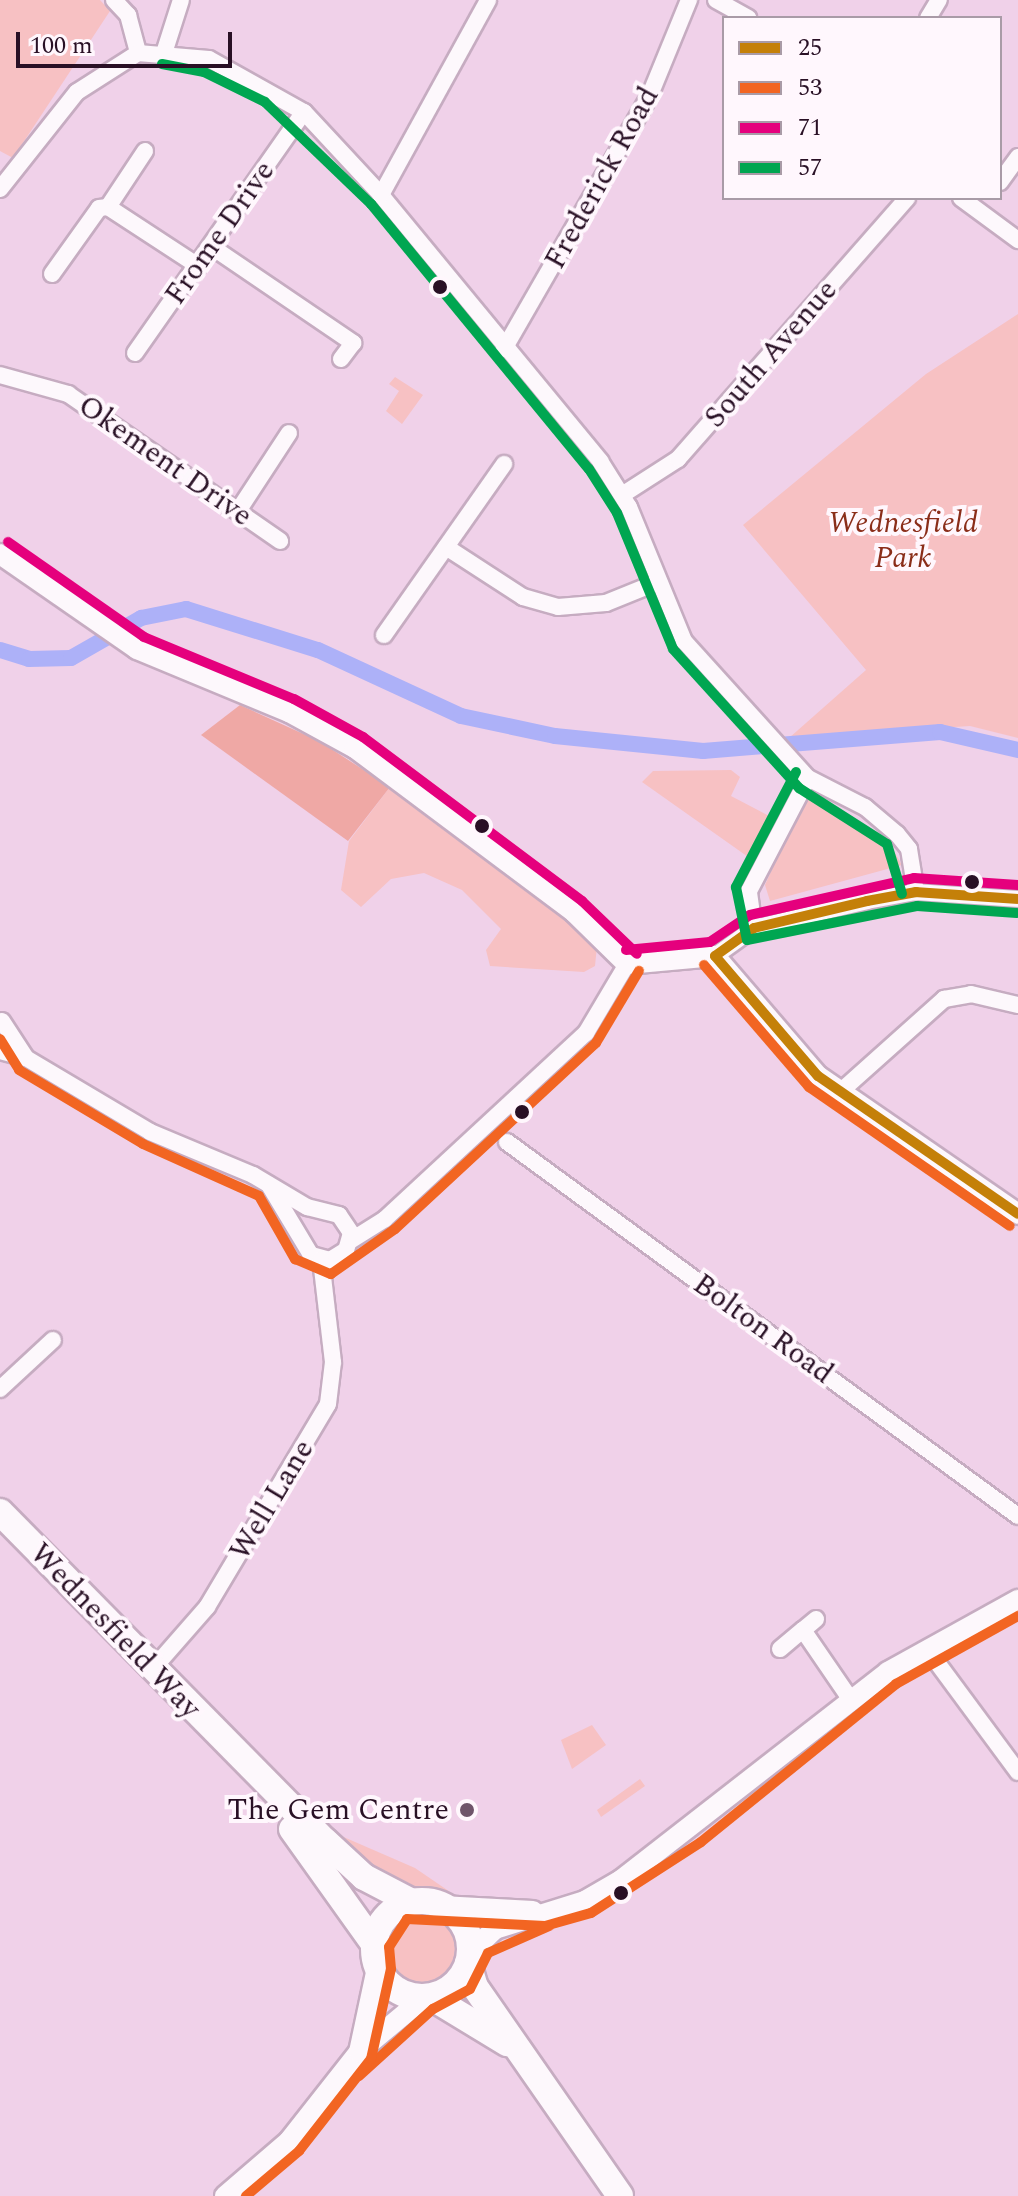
<!DOCTYPE html>
<html>
<head>
<meta charset="utf-8">
<style>
	body { margin:0 }
	#map { position:relative; width:1018px; height:2196px; overflow:hidden; background:#f0d1e9; font-family:Spectral,serif }
	div>[style] { position:absolute }
	[style*='--x'] { left:calc(var(--x)*1px); top:calc(var(--y)*1px); width:calc(var(--w)*1px); rotate:calc(var(--a)*1deg) }
	.green>* { inset:0; background:#f7c1c3 }
	.round { border-radius:50% }
	.forest>* { inset:0; background:#efa8a5 }
	.canal>* { height:16px; margin:-8px; padding:0 8px; transform-origin:8px; border-radius:8px; background:#adb1f8 }
	.roads { filter:drop-shadow(2px 0 #c6acc1) drop-shadow(-2px 0 #c6acc1) drop-shadow(0 2px #c6acc1) drop-shadow(0 -2px #c6acc1) }
	.minor>* { height:16px; margin:-8px; padding:0 8px; transform-origin:8px; border-radius:8px; background:#fdf8fc }
	.tertiary>* { height:20px; margin:-10px; padding:0 10px; transform-origin:10px; border-radius:10px; background:#fdf8fc }
	.primary>* { height:26px; margin:-13px; padding:0 13px; transform-origin:13px; border-radius:13px; background:#fdf8fc }
	.primary>.ring { margin:-13px; padding:0; box-sizing:content-box; background:none; border:26px solid #fdf8fc; border-radius:50% }
	.bus-1>* { height:10px; margin:-5px; padding:0 5px; transform-origin:5px; border-radius:5px; background:#c48009 }
	.bus-2>* { height:10px; margin:-5px; padding:0 5px; transform-origin:5px; border-radius:5px; background:#f26522 }
	.bus-3>* { height:10px; margin:-5px; padding:0 5px; transform-origin:5px; border-radius:5px; background:#e5007d }
	.bus-4>* { height:10px; margin:-5px; padding:0 5px; transform-origin:5px; border-radius:5px; background:#00a651 }
	.dots>* { width:22px; height:22px; translate:-50% -50%; box-sizing:border-box; border:4px solid #fff7fd; border-radius:50% }
	span { translate:-50% -50%; white-space:nowrap; text-align:center; line-height:1.15; -webkit-text-stroke:8px #fff7fd; paint-order:stroke }
	.street-label { font-size:30px; color:#291025 }
	.park-label { font-size:30px; color:#8a2d19; font-style:italic }
	.poi-label { font-size:30px; color:#291025 }
	.right { translate:-100% -50%; text-align:right }
	.legend { position:absolute; left:722px; top:16px; width:280px; height:184px; box-sizing:border-box; background:#fff7fd; border:2px solid #a99ba7; margin:0; padding:10px 14px; list-style:none; font-size:24px; color:#291025 }
	.legend li { display:flex; align-items:center; gap:16px; height:40px }
	.legend b { width:40px; border:2px solid #a99ba7 }
	.scale { position:absolute; left:16px; top:32px; width:216px; height:36px; box-sizing:border-box; border:4px solid #291025; border-top:0; padding-left:10px; font-size:24px; line-height:28px; white-space:nowrap; color:#291025; -webkit-text-stroke:6px #fff7fd; paint-order:stroke }
</style>
</head>
<body>
<div id="map">
	<div class="green">
		<div style="clip-path:polygon(0 0,100px 0,110px 11px,13px 158px,0 151px)"></div>
		<div style="clip-path:polygon(1018px 314px,1018px 738px,970px 726px,789px 738px,866px 670px,743px 525px,926px 374px)"></div>
		<div style="clip-path:polygon(395px 377px,423px 395px,402px 424px,386px 411px,399px 391px,389px 384px)"></div>
		<div style="clip-path:polygon(731px 770px,740px 777px,731px 796px,773px 818px,751px 859px,642px 782px,653px 771px)"></div>
		<div style="clip-path:polygon(390px 787px,577px 925px,597px 946px,595px 966px,584px 972px,490px 966px,486px 950px,501px 929px,462px 890px,424px 873px,391px 879px,361px 907px,341px 890px,349px 841px)"></div>
		<div style="clip-path:polygon(814px 794px,892px 848px,902px 865px,770px 901px,765px 885px,799px 809px)"></div>
		<div style="clip-path:polygon(592px 1725px,606px 1745px,572px 1769px,561px 1740px)"></div>
		<div style="clip-path:polygon(640px 1779px,645px 1786px,601px 1817px,597px 1810px)"></div>
		<div style="clip-path:polygon(339px 1835px,415px 1868px,456px 1896px,396px 1885px,334px 1840px)"></div>
		<div class="round" style="left:389px;top:1916px;width:66px;height:66px"></div>
	</div>
	<div class="forest">
		<div style="clip-path:polygon(240px 705px,319px 741px,390px 787px,348px 841px,201px 735px)"></div>
	</div>
	<div class="canal">
		<div style="--x:0;--y:650;--w:30;--a:17"></div>
		<div style="--x:29;--y:659;--w:42;--a:-1.4"></div>
		<div style="--x:71;--y:658;--w:81;--a:-29.7"></div>
		<div style="--x:141;--y:618;--w:46;--a:-11.3"></div>
		<div style="--x:186;--y:609;--w:138;--a:17.3"></div>
		<div style="--x:318;--y:650;--w:157;--a:24.8"></div>
		<div style="--x:461;--y:716;--w:96;--a:12"></div>
		<div style="--x:555;--y:736;--w:149;--a:5.8"></div>
		<div style="--x:703;--y:751;--w:238;--a:-4.6"></div>
		<div style="--x:940;--y:732;--w:80;--a:13"></div>
	</div>
	<div class="roads">
		<div class="minor">
			<div style="--x:114;--y:0;--w:21;--a:47"></div>
			<div style="--x:128;--y:15;--w:39;--a:75"></div>
			<div style="--x:716;--y:0;--w:37;--a:29"></div>
			<div style="--x:928;--y:18;--w:21;--a:-59"></div>
			<div style="--x:165;--y:50;--w:52;--a:-72.3"></div>
			<div style="--x:1000;--y:182;--w:31;--a:-54"></div>
			<div style="--x:0;--y:189;--w:124;--a:-51.6"></div>
			<div style="--x:77;--y:92;--w:72;--a:-32.6"></div>
			<div style="--x:138;--y:53;--w:71;--a:4.8"></div>
			<div style="--x:209;--y:59;--w:109;--a:29.2"></div>
			<div style="--x:304;--y:112;--w:113;--a:47.1"></div>
			<div style="--x:381;--y:195;--w:345;--a:50.5"></div>
			<div style="--x:600;--y:461;--w:54;--a:57.8"></div>
			<div style="--x:629;--y:507;--w:145;--a:67.7"></div>
			<div style="--x:684;--y:641;--w:185;--a:47.9"></div>
			<div style="--x:808;--y:778;--w:64;--a:27"></div>
			<div style="--x:865;--y:807;--w:42;--a:40.2"></div>
			<div style="--x:897;--y:834;--w:19;--a:51"></div>
			<div style="--x:909;--y:849;--w:44;--a:80.8"></div>
			<div style="--x:381;--y:195;--w:222;--a:-61.2"></div>
			<div style="--x:961;--y:198;--w:71;--a:36.4"></div>
			<div style="--x:108;--y:207;--w:67;--a:-56.5"></div>
			<div style="--x:212;--y:247;--w:171;--a:34.2"></div>
			<div style="--x:353;--y:343;--w:20;--a:127"></div>
			<div style="--x:52;--y:274;--w:81;--a:-54.5"></div>
			<div style="--x:99;--y:208;--w:9;--a:-6"></div>
			<div style="--x:108;--y:207;--w:108;--a:33.2"></div>
			<div style="--x:504;--y:349;--w:293;--a:-60.1"></div>
			<div style="--x:650;--y:95;--w:103;--a:-67.7"></div>
			<div style="--x:135;--y:353;--w:294;--a:-55"></div>
			<div style="--x:0;--y:375;--w:71;--a:15.6"></div>
			<div style="--x:68;--y:394;--w:258;--a:34.7"></div>
			<div style="--x:622;--y:495;--w:67;--a:-32.7"></div>
			<div style="--x:678;--y:459;--w:347;--a:-48.7"></div>
			<div style="--x:238;--y:511;--w:93;--a:-56.8"></div>
			<div style="--x:446;--y:547;--w:92;--a:33"></div>
			<div style="--x:523;--y:597;--w:36;--a:16"></div>
			<div style="--x:558;--y:607;--w:48;--a:-4.8"></div>
			<div style="--x:606;--y:603;--w:56;--a:-22"></div>
			<div style="--x:384;--y:635;--w:209;--a:-54.9"></div>
			<div style="--x:754;--y:928;--w:37;--a:-98"></div>
			<div style="--x:749;--y:891;--w:127;--a:-62.4"></div>
			<div style="--x:715;--y:956;--w:48;--a:-35.7"></div>
			<div style="--x:754;--y:928;--w:116;--a:-13.4"></div>
			<div style="--x:867;--y:901;--w:50;--a:-10.4"></div>
			<div style="--x:916;--y:892;--w:102;--a:3.9"></div>
			<div style="--x:2;--y:1021;--w:44;--a:57"></div>
			<div style="--x:0;--y:1051;--w:27;--a:15"></div>
			<div style="--x:26;--y:1058;--w:144;--a:30.8"></div>
			<div style="--x:150;--y:1132;--w:112;--a:22.7"></div>
			<div style="--x:253;--y:1175;--w:63;--a:30.7"></div>
			<div style="--x:307;--y:1207;--w:33;--a:14"></div>
			<div style="--x:339;--y:1215;--w:22;--a:56"></div>
			<div style="--x:351;--y:1233;--w:18;--a:106"></div>
			<div style="--x:346;--y:1250;--w:19;--a:148"></div>
			<div style="--x:330;--y:1260;--w:20;--a:-165"></div>
			<div style="--x:311;--y:1255;--w:82;--a:-121"></div>
			<div style="--x:840;--y:1092;--w:140;--a:-41.8"></div>
			<div style="--x:944;--y:999;--w:27;--a:-10"></div>
			<div style="--x:971;--y:994;--w:48;--a:13.2"></div>
			<div style="--x:507;--y:1142;--w:633;--a:36.2"></div>
			<div style="--x:350;--y:1241;--w:41;--a:-32.2"></div>
			<div style="--x:385;--y:1219;--w:274;--a:-42.8"></div>
			<div style="--x:586;--y:1033;--w:80;--a:-59.3"></div>
			<div style="--x:0;--y:1389;--w:72;--a:-42.8"></div>
			<div style="--x:803;--y:1630;--w:17;--a:-40"></div>
			<div style="--x:780;--y:1649;--w:30;--a:-40"></div>
			<div style="--x:803;--y:1630;--w:85;--a:55.6"></div>
			<div style="--x:927;--y:1649;--w:153;--a:53.5"></div>
			<div style="--x:151;--y:1671;--w:85;--a:-48.8"></div>
			<div style="--x:207;--y:1607;--w:236;--a:-59.2"></div>
			<div style="--x:328;--y:1404;--w:42;--a:-83.2"></div>
			<div style="--x:333;--y:1362;--w:103;--a:-96.7"></div>
		</div>
		<div class="tertiary">
			<div style="--x:0;--y:554;--w:167;--a:34.7"></div>
			<div style="--x:137;--y:649;--w:165;--a:22.5"></div>
			<div style="--x:289;--y:712;--w:75;--a:28.6"></div>
			<div style="--x:355;--y:748;--w:274;--a:36.8"></div>
			<div style="--x:574;--y:912;--w:74;--a:44.5"></div>
			<div style="--x:627;--y:964;--w:88;--a:-5.2"></div>
			<div style="--x:715;--y:956;--w:158;--a:49.4"></div>
			<div style="--x:818;--y:1076;--w:243;--a:34.6"></div>
			<div style="--x:441;--y:1906;--w:92;--a:3.1"></div>
			<div style="--x:470;--y:1953;--w:35;--a:-44"></div>
			<div style="--x:495;--y:1929;--w:94;--a:-17.3"></div>
			<div style="--x:585;--y:1901;--w:42;--a:-30.3"></div>
			<div style="--x:621;--y:1880;--w:338;--a:-37.9"></div>
			<div style="--x:888;--y:1672;--w:149;--a:-29"></div>
			<div style="--x:359;--y:2052;--w:86;--a:-77.9"></div>
			<div style="--x:225;--y:2196;--w:84;--a:-40.7"></div>
			<div style="--x:289;--y:2141;--w:113;--a:-51.8"></div>
			<div style="--x:359;--y:2052;--w:86;--a:-39.8"></div>
		</div>
		<div class="primary">
			<div style="--x:0;--y:1512;--w:462;--a:45.4"></div>
			<div style="--x:325;--y:1841;--w:53;--a:42.7"></div>
			<div style="--x:364;--y:1877;--w:54;--a:27.5"></div>
			<div style="--x:292;--y:1829;--w:141;--a:54.5"></div>
			<div class="ring" style="left:374px;top:1901px;width:70px;height:70px"></div>
			<div style="--x:468;--y:1963;--w:25;--a:74"></div>
			<div style="--x:475;--y:1987;--w:254;--a:55.2"></div>
			<div style="--x:431;--y:1997;--w:89;--a:31.2"></div>
		</div>
	</div>
	<div class="bus-1">
		<div style="--x:715;--y:956;--w:158;--a:49.4"></div>
		<div style="--x:818;--y:1076;--w:243;--a:34.6"></div>
		<div style="--x:715;--y:956;--w:48;--a:-35.7"></div>
		<div style="--x:754;--y:928;--w:116;--a:-13.4"></div>
		<div style="--x:867;--y:901;--w:50;--a:-10.4"></div>
		<div style="--x:916;--y:892;--w:102;--a:3.9"></div>
	</div>
	<div class="bus-2">
		<div style="--x:704;--y:965;--w:161;--a:49.3"></div>
		<div style="--x:809;--y:1087;--w:244;--a:34.7"></div>
		<div style="--x:0;--y:1039;--w:36;--a:58"></div>
		<div style="--x:19;--y:1070;--w:144;--a:30.8"></div>
		<div style="--x:143;--y:1144;--w:127;--a:24.1"></div>
		<div style="--x:259;--y:1196;--w:73;--a:60.3"></div>
		<div style="--x:295;--y:1259;--w:39;--a:23"></div>
		<div style="--x:331;--y:1274;--w:78;--a:-35.1"></div>
		<div style="--x:395;--y:1229;--w:274;--a:-42.8"></div>
		<div style="--x:596;--y:1043;--w:84;--a:-59.2"></div>
		<div style="--x:359;--y:2076;--w:100;--a:-42.2"></div>
		<div style="--x:433;--y:2009;--w:42;--a:-28.4"></div>
		<div style="--x:470;--y:1989;--w:40;--a:-63.4"></div>
		<div style="--x:488;--y:1953;--w:67;--a:-23.9"></div>
		<div style="--x:246;--y:2196;--w:70;--a:-40.3"></div>
		<div style="--x:299;--y:2151;--w:117;--a:-52"></div>
		<div style="--x:371;--y:2059;--w:92;--a:-77.5"></div>
		<div style="--x:391;--y:1969;--w:22;--a:-95"></div>
		<div style="--x:389;--y:1947;--w:33;--a:-57"></div>
		<div style="--x:407;--y:1919;--w:138;--a:2.9"></div>
		<div style="--x:545;--y:1926;--w:48;--a:-15.8"></div>
		<div style="--x:591;--y:1913;--w:131;--a:-32.8"></div>
		<div style="--x:701;--y:1842;--w:251;--a:-39"></div>
		<div style="--x:896;--y:1684;--w:140;--a:-29.1"></div>
	</div>
	<div class="bus-3">
		<div style="--x:8;--y:542;--w:166;--a:34.9"></div>
		<div style="--x:144;--y:637;--w:162;--a:22.5"></div>
		<div style="--x:294;--y:699;--w:79;--a:28.8"></div>
		<div style="--x:363;--y:737;--w:274;--a:36.8"></div>
		<div style="--x:582;--y:901;--w:76;--a:43.9"></div>
		<div style="--x:626;--y:950;--w:84;--a:-5.4"></div>
		<div style="--x:710;--y:942;--w:48;--a:-34"></div>
		<div style="--x:750;--y:915;--w:168;--a:-12.7"></div>
		<div style="--x:914;--y:878;--w:104;--a:3.9"></div>
	</div>
	<div class="bus-4">
		<div style="--x:162;--y:64;--w:43;--a:10.8"></div>
		<div style="--x:204;--y:72;--w:68;--a:26.2"></div>
		<div style="--x:265;--y:102;--w:147;--a:43.9"></div>
		<div style="--x:371;--y:204;--w:343;--a:50.6"></div>
		<div style="--x:589;--y:469;--w:52;--a:57.5"></div>
		<div style="--x:617;--y:513;--w:147;--a:67.6"></div>
		<div style="--x:673;--y:649;--w:188;--a:47.8"></div>
		<div style="--x:799;--y:788;--w:104;--a:32.5"></div>
		<div style="--x:887;--y:844;--w:52;--a:73.3"></div>
		<div style="--x:796;--y:772;--w:130;--a:117.6"></div>
		<div style="--x:736;--y:887;--w:54;--a:78.3"></div>
		<div style="--x:747;--y:940;--w:173;--a:-11.3"></div>
		<div style="--x:917;--y:906;--w:100;--a:4"></div>
	</div>
	<div class="dots">
		<div style="left:440px;top:287px;background:#291025"></div>
		<div style="left:482px;top:826px;background:#291025"></div>
		<div style="left:972px;top:882px;background:#291025"></div>
		<div style="left:522px;top:1112px;background:#291025"></div>
		<div style="left:467px;top:1810px;background:#6f546a"></div>
		<div style="left:621px;top:1893px;background:#291025"></div>
	</div>
	<div class="street-label">
		<span style="left:602px;top:178px;rotate:-61deg">Frederick Road</span>
		<span style="left:220px;top:233px;rotate:-55deg">Frome Drive</span>
		<span style="left:771px;top:354px;rotate:-49deg">South Avenue</span>
		<span style="left:165px;top:461px;rotate:35deg">Okement Drive</span>
		<span style="left:763px;top:1329px;rotate:36deg">Bolton Road</span>
		<span style="left:272px;top:1500px;rotate:-59deg">Well Lane</span>
		<span style="left:115px;top:1631px;rotate:46deg">Wednesfield Way</span>
	</div>
	<div class="park-label">
		<span style="left:903px;top:540px">Wednesfield<br>Park</span>
	</div>
	<div class="poi-label">
		<span class="right" style="left:449px;top:1810px">The Gem Centre</span>
	</div>
	<ul class="legend">
	<li><b style="height:10px;background:#c48009"></b>25</li>
	<li><b style="height:10px;background:#f26522"></b>53</li>
	<li><b style="height:10px;background:#e5007d"></b>71</li>
	<li><b style="height:10px;background:#00a651"></b>57</li>
	</ul>
	<div class="scale">100 m</div>
</div>
</body>
</html>
